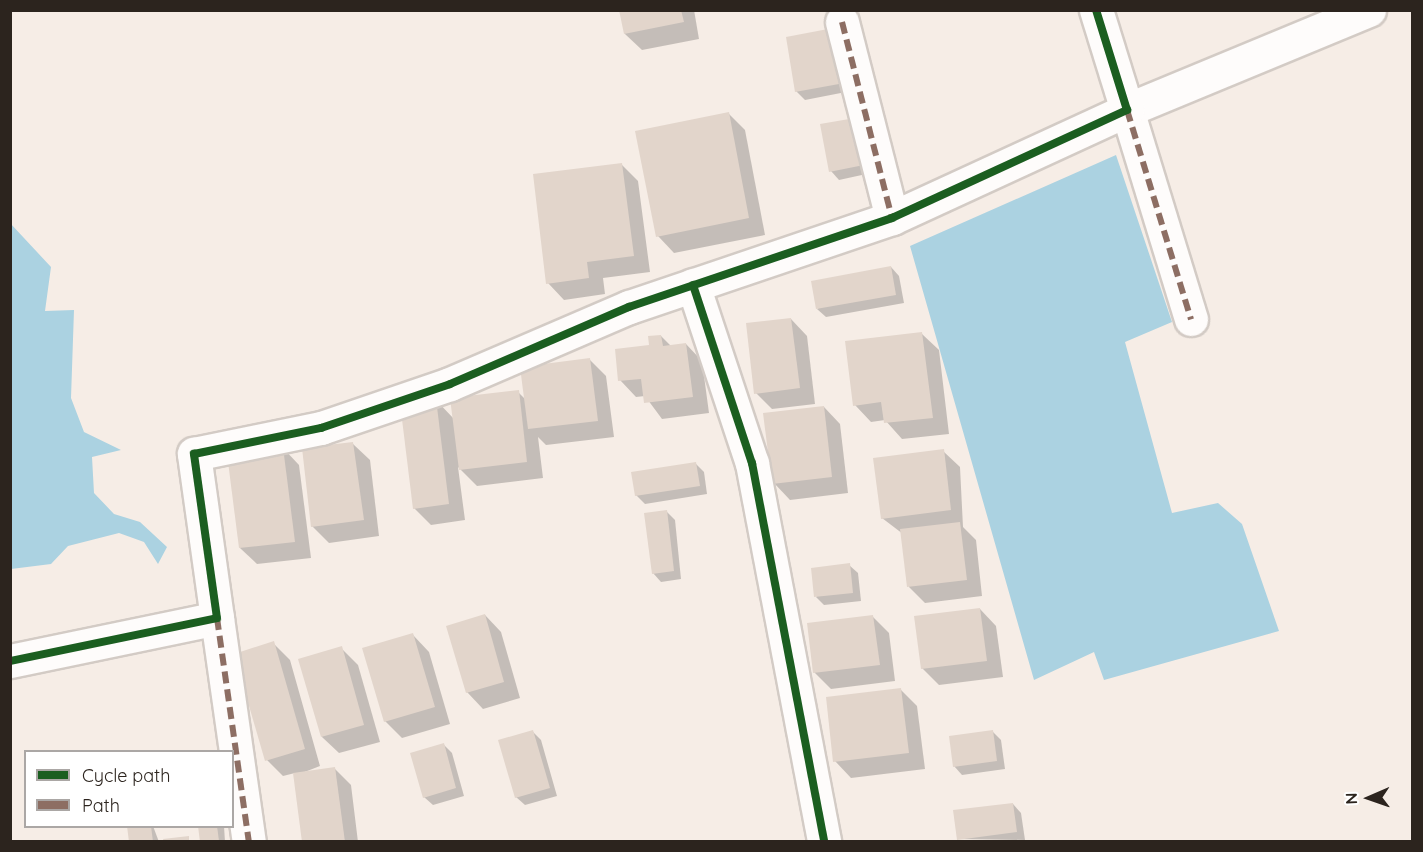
<!DOCTYPE html>
<html>
<head>
<meta charset="utf-8">
<style>
	body { margin:0 }
	#map { position:relative; width:1423px; height:852px; overflow:hidden; background:#f6ede6; font-family:Quicksand,sans-serif }
	div>[style] { position:absolute }
	[style*='--x'] { left:calc(var(--x)*1px); top:calc(var(--y)*1px); width:calc(var(--w)*1px); rotate:calc(var(--a)*1deg) }
	.water>* { inset:0; background:#abd2e1 }
	.shadow>* { inset:0; background:#0003 }
	.building>* { inset:0; background:#e2d5cb }
	.roads { filter:drop-shadow(2px 0 #d3cbc5) drop-shadow(-2px 0 #d3cbc5) drop-shadow(0 2px #d3cbc5) drop-shadow(0 -2px #d3cbc5) }
	.minor>* { height:33px; margin:-16.5px; padding:0 16.5px; transform-origin:16.5px; border-radius:16.5px; background:#fefcfb }
	.quiet>* { height:6px; margin-top:-3px; transform-origin:0; background:repeating-linear-gradient(90deg,#8d6e63 0 12px,transparent 0 18px) }
	.cycleway>* { height:8px; margin:-4px; padding:0 4px; transform-origin:4px; border-radius:4px; background:#1b5e20 }
	span { translate:-50% -50%; white-space:nowrap; text-align:center; line-height:1.15; -webkit-text-stroke:6px #fff; paint-order:stroke }
	.frame { position:absolute; inset:0; border:12px solid #2c241e; pointer-events:none }
	.legend { position:absolute; left:24px; top:750px; width:210px; height:78px; box-sizing:border-box; background:#fff; border:2px solid #aba7a5; margin:0; padding:8px 10px; list-style:none; font-size:18px; color:#2c241e }
	.legend li { display:flex; align-items:center; gap:12px; height:30px }
	.legend b { width:30px; border:2px solid #aba7a5 }
	.north { position:absolute; left:1339px; top:768px; width:60px; height:60px; -webkit-text-stroke:4px #fff; paint-order:stroke; rotate:268deg; font-size:16px; font-weight:700; line-height:24px; text-align:center; color:#2c241e }
	.north::after { content:''; display:block; margin:auto; width:21px; height:27px; background:#2c241e; clip-path:polygon(50% 0,100% 100%,50% 72%,0 100%) }
</style>
</head>
<body>
<div id="map">
	<div class="water">
		<div style="clip-path:polygon(1116px 155px,1172px 322px,1125px 342px,1172px 513px,1218px 503px,1242px 524px,1279px 631px,1104px 680px,1094px 652px,1034px 680px,910px 246px)"></div>
		<div style="clip-path:polygon(10px 223px,51px 267px,45px 311px,74px 310px,71px 398px,84px 432px,121px 450px,92px 457px,94px 493px,114px 514px,140px 522px,167px 547px,158px 564px,144px 542px,119px 533px,68px 546px,51px 564px,11px 569px)"></div>
	</div>
	<div class="shadow">
		<div style="clip-path:polygon(620px 10px,694px 10px,699px 39px,642px 50px,625px 34px)"></div>
		<div style="clip-path:polygon(836px 39px,846px 92px,805px 100px,796px 91px)"></div>
		<div style="clip-path:polygon(728px 113px,745px 130px,765px 235px,674px 253px,658px 236px)"></div>
		<div style="clip-path:polygon(855px 120px,871px 173px,839px 180px,831px 171px)"></div>
		<div style="clip-path:polygon(622px 165px,638px 181px,650px 272px,603px 278px,605px 294px,564px 300px,548px 283px)"></div>
		<div style="clip-path:polygon(891px 267px,899px 276px,904px 303px,826px 317px,817px 309px)"></div>
		<div style="clip-path:polygon(791px 319px,807px 336px,815px 404px,772px 409px,756px 393px)"></div>
		<div style="clip-path:polygon(922px 334px,939px 350px,949px 434px,902px 439px,885px 420px,871px 422px,855px 405px)"></div>
		<div style="clip-path:polygon(661px 336px,671px 346px,686px 344px,702px 361px,709px 413px,662px 419px,645px 396px,636px 397px,620px 380px)"></div>
		<div style="clip-path:polygon(590px 360px,606px 376px,614px 437px,546px 445px,538px 437px,543px 478px,477px 486px,458px 467px,465px 520px,431px 525px,414px 508px,436px 400px,454px 419px,518px 392px,526px 400px)"></div>
		<div style="clip-path:polygon(824px 407px,840px 424px,848px 493px,790px 500px,774px 483px)"></div>
		<div style="clip-path:polygon(353px 444px,370px 460px,379px 536px,329px 543px,312px 526px)"></div>
		<div style="clip-path:polygon(283px 448px,299px 465px,311px 558px,257px 564px,240px 548px)"></div>
		<div style="clip-path:polygon(943px 451px,960px 467px,963px 527px,976px 540px,982px 596px,925px 603px,909px 587px,903px 534px,882px 518px)"></div>
		<div style="clip-path:polygon(696px 464px,704px 472px,707px 494px,645px 504px,636px 495px)"></div>
		<div style="clip-path:polygon(666px 511px,675px 520px,681px 579px,661px 582px,653px 573px)"></div>
		<div style="clip-path:polygon(849px 565px,858px 573px,861px 601px,824px 605px,816px 597px)"></div>
		<div style="clip-path:polygon(980px 609px,996px 626px,1003px 677px,939px 685px,922px 668px)"></div>
		<div style="clip-path:polygon(485px 615px,501px 632px,520px 698px,483px 709px,467px 692px)"></div>
		<div style="clip-path:polygon(872px 616px,889px 633px,895px 681px,831px 689px,814px 672px)"></div>
		<div style="clip-path:polygon(413px 635px,429px 652px,450px 724px,402px 738px,385px 721px)"></div>
		<div style="clip-path:polygon(273px 643px,290px 660px,320px 766px,302px 773px,335px 769px,351px 785px,358px 842px,303px 842px,295px 773px,283px 776px,267px 760px)"></div>
		<div style="clip-path:polygon(341px 648px,358px 665px,380px 742px,339px 753px,322px 737px)"></div>
		<div style="clip-path:polygon(900px 689px,917px 706px,925px 769px,851px 778px,835px 761px)"></div>
		<div style="clip-path:polygon(533px 732px,541px 740px,557px 796px,525px 805px,516px 797px)"></div>
		<div style="clip-path:polygon(993px 732px,1001px 740px,1005px 769px,962px 775px,954px 766px)"></div>
		<div style="clip-path:polygon(444px 745px,452px 753px,464px 796px,433px 805px,424px 797px)"></div>
		<div style="clip-path:polygon(1013px 804px,1021px 813px,1025px 840px,958px 839px)"></div>
		<div style="clip-path:polygon(129px 826px,153px 826px,159px 842px,131px 842px)"></div>
		<div style="clip-path:polygon(200px 826px,224px 826px,225px 842px,202px 842px)"></div>
	</div>
	<div class="building">
		<div style="clip-path:polygon(619px 10px,681px 10px,684px 22px,624px 34px)"></div>
		<div style="clip-path:polygon(828px 29px,839px 84px,795px 92px,786px 37px)"></div>
		<div style="clip-path:polygon(729px 112px,749px 218px,656px 237px,635px 131px)"></div>
		<div style="clip-path:polygon(855px 118px,864px 165px,829px 172px,820px 124px)"></div>
		<div style="clip-path:polygon(622px 163px,634px 256px,587px 262px,589px 278px,546px 284px,533px 174px)"></div>
		<div style="clip-path:polygon(891px 266px,896px 295px,816px 309px,811px 281px)"></div>
		<div style="clip-path:polygon(791px 318px,800px 388px,754px 394px,746px 323px)"></div>
		<div style="clip-path:polygon(922px 332px,933px 418px,884px 423px,881px 402px,853px 406px,845px 341px)"></div>
		<div style="clip-path:polygon(661px 335px,663px 346px,686px 343px,693px 397px,644px 403px,641px 379px,618px 381px,615px 349px,649px 345px,648px 336px)"></div>
		<div style="clip-path:polygon(590px 358px,598px 421px,528px 429px,520px 367px)"></div>
		<div style="clip-path:polygon(519px 390px,527px 462px,459px 470px,450px 398px)"></div>
		<div style="clip-path:polygon(436px 399px,449px 504px,413px 509px,400px 403px)"></div>
		<div style="clip-path:polygon(824px 406px,832px 477px,772px 484px,763px 413px)"></div>
		<div style="clip-path:polygon(353px 442px,364px 520px,311px 527px,302px 448px)"></div>
		<div style="clip-path:polygon(283px 447px,295px 542px,239px 548px,227px 454px)"></div>
		<div style="clip-path:polygon(944px 449px,951px 510px,881px 519px,873px 458px)"></div>
		<div style="clip-path:polygon(696px 462px,700px 486px,635px 496px,631px 472px)"></div>
		<div style="clip-path:polygon(667px 510px,674px 571px,652px 574px,644px 513px)"></div>
		<div style="clip-path:polygon(960px 522px,967px 580px,907px 587px,900px 529px)"></div>
		<div style="clip-path:polygon(850px 563px,853px 593px,814px 597px,811px 568px)"></div>
		<div style="clip-path:polygon(980px 608px,987px 661px,921px 669px,914px 616px)"></div>
		<div style="clip-path:polygon(485px 614px,504px 682px,466px 693px,446px 626px)"></div>
		<div style="clip-path:polygon(873px 615px,880px 665px,813px 673px,807px 623px)"></div>
		<div style="clip-path:polygon(413px 633px,435px 707px,384px 722px,362px 648px)"></div>
		<div style="clip-path:polygon(274px 641px,305px 749px,265px 761px,234px 654px)"></div>
		<div style="clip-path:polygon(342px 646px,364px 725px,321px 737px,298px 659px)"></div>
		<div style="clip-path:polygon(901px 688px,909px 753px,833px 762px,826px 697px)"></div>
		<div style="clip-path:polygon(533px 730px,550px 788px,515px 798px,498px 740px)"></div>
		<div style="clip-path:polygon(993px 730px,997px 761px,953px 767px,949px 736px)"></div>
		<div style="clip-path:polygon(444px 743px,456px 788px,423px 798px,410px 753px)"></div>
		<div style="clip-path:polygon(335px 767px,345px 842px,302px 842px,293px 773px)"></div>
		<div style="clip-path:polygon(1013px 803px,1017px 832px,957px 840px,953px 810px)"></div>
		<div style="clip-path:polygon(127px 826px,151px 826px,153px 842px,129px 842px)"></div>
		<div style="clip-path:polygon(198px 826px,217px 826px,219px 841px,200px 842px)"></div>
		<div style="clip-path:polygon(189px 836px,189px 842px,164px 842px,163px 839px)"></div>
	</div>
	<div class="roads">
		<div class="minor">
			<div style="--x:842;--y:22;--w:202;--a:75.7"></div>
			<div style="--x:693;--y:285;--w:188;--a:71.7"></div>
			<div style="--x:752;--y:463;--w:386;--a:79.2"></div>
			<div style="--x:1191;--y:319;--w:219;--a:-107"></div>
			<div style="--x:1127;--y:110;--w:262;--a:-22.5"></div>
			<div style="--x:217;--y:618;--w:226;--a:81.9"></div>
			<div style="--x:10;--y:661;--w:211;--a:-11.7"></div>
			<div style="--x:217;--y:618;--w:166;--a:-98"></div>
			<div style="--x:194;--y:454;--w:130;--a:-11.6"></div>
			<div style="--x:321;--y:428;--w:136;--a:-18.8"></div>
			<div style="--x:450;--y:384;--w:195;--a:-23.3"></div>
			<div style="--x:629;--y:307;--w:278;--a:-18.7"></div>
			<div style="--x:892;--y:218;--w:259;--a:-24.7"></div>
			<div style="--x:1127;--y:110;--w:105;--a:-107.2"></div>
		</div>
	</div>
	<div class="quiet">
		<div style="--x:842;--y:22;--w:202;--a:75.7"></div>
		<div style="--x:1127;--y:110;--w:219;--a:73"></div>
		<div style="--x:217;--y:618;--w:226;--a:81.9"></div>
	</div>
	<div class="cycleway">
		<div style="--x:693;--y:285;--w:188;--a:71.7"></div>
		<div style="--x:752;--y:463;--w:386;--a:79.2"></div>
		<div style="--x:10;--y:661;--w:211;--a:-11.7"></div>
		<div style="--x:217;--y:618;--w:166;--a:-98"></div>
		<div style="--x:194;--y:454;--w:130;--a:-11.6"></div>
		<div style="--x:321;--y:428;--w:136;--a:-18.8"></div>
		<div style="--x:450;--y:384;--w:195;--a:-23.3"></div>
		<div style="--x:629;--y:307;--w:278;--a:-18.7"></div>
		<div style="--x:892;--y:218;--w:259;--a:-24.7"></div>
		<div style="--x:1127;--y:110;--w:105;--a:-107.2"></div>
	</div>
	<div class="frame"></div>
	<ul class="legend">
	<li><b style="height:8px;background:#1b5e20"></b>Cycle path</li>
	<li><b style="height:8px;background:#8d6e63"></b>Path</li>
	</ul>
	<div class="north">N</div>
</div>
</body>
</html>
